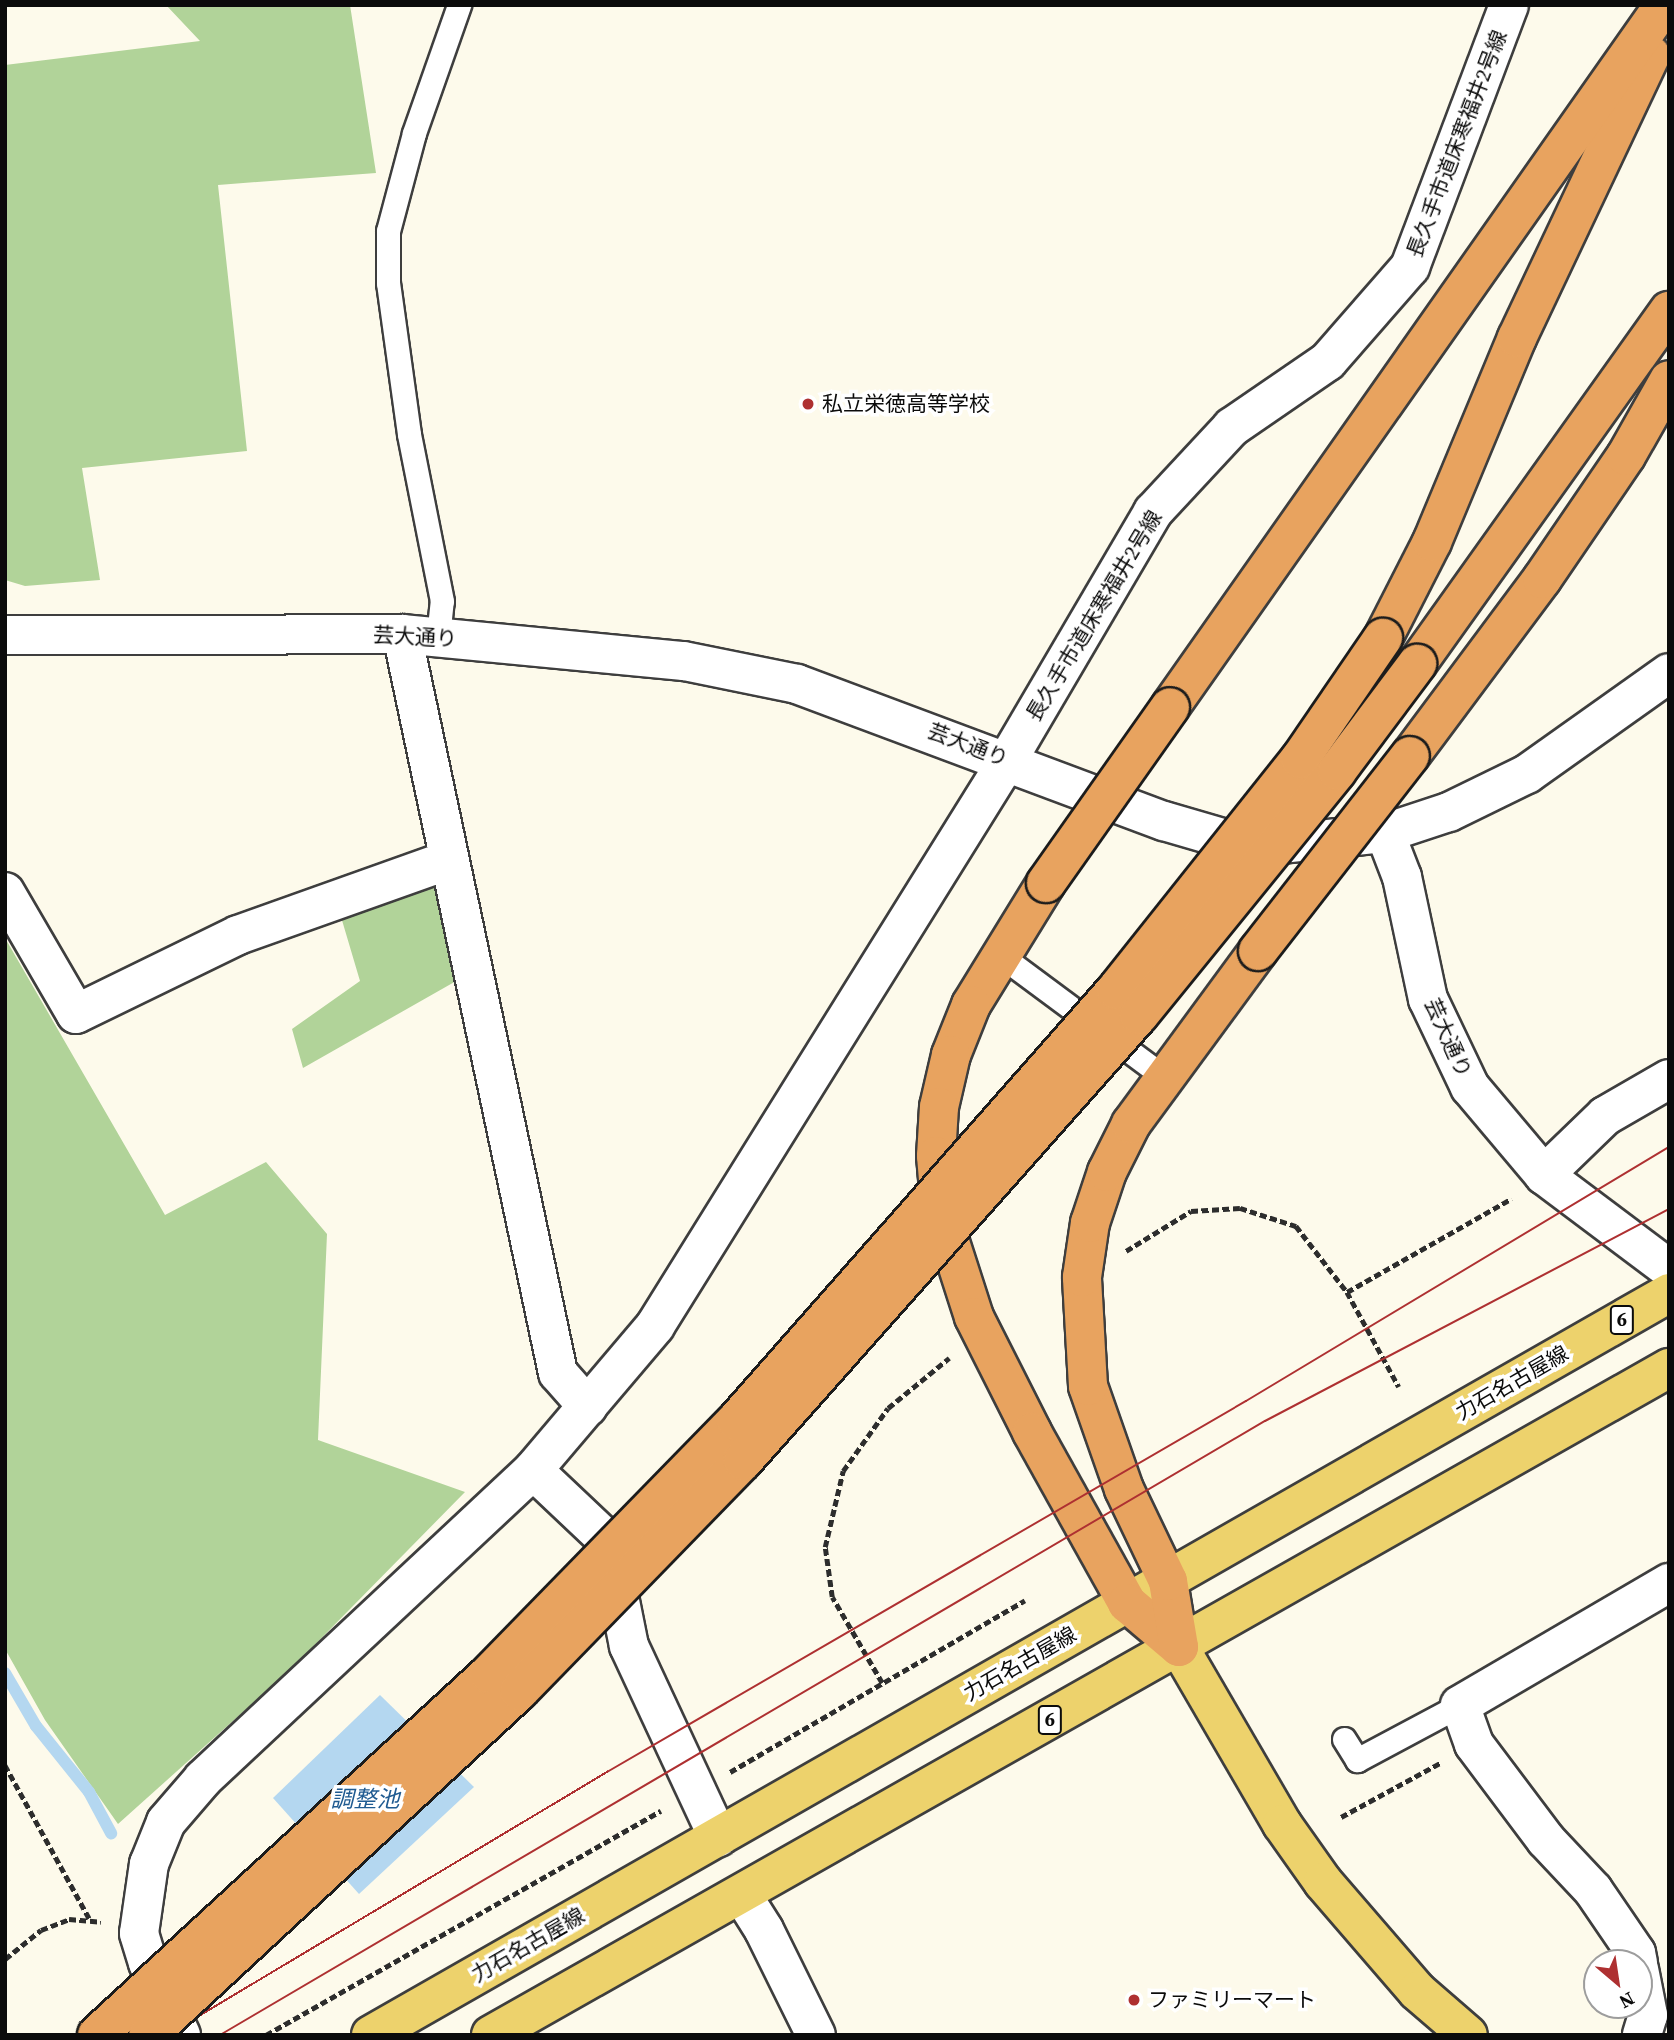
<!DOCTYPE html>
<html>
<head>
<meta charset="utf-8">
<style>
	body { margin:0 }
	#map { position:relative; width:1674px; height:2040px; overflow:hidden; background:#fdfaeb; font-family:"Source Serif 4","Noto Sans JP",serif }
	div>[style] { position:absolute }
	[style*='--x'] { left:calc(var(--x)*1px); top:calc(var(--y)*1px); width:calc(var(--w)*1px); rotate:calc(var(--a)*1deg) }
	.forest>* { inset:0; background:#b1d399 }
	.water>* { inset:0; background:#b4d7f0 }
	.stream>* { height:12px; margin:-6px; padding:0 6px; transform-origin:6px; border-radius:6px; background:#b4d7f0 }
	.path>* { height:4.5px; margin-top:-2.25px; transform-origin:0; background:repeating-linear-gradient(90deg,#2d2d2d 0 7px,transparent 0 10.5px) }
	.roads { filter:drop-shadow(2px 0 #3e3e3e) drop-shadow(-2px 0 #3e3e3e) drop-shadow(0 2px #3e3e3e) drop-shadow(0 -2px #3e3e3e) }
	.service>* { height:23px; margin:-11.5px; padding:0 11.5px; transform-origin:11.5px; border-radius:11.5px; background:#fff }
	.minor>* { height:38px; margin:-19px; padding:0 19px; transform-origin:19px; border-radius:19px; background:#fff }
	.tertiary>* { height:38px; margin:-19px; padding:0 19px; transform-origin:19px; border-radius:19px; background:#fff }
	.primary>* { height:38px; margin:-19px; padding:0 19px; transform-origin:19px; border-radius:19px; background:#edd26c }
	.motorway>* { height:38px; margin:-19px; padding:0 19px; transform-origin:19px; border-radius:19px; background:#e8a35f }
	.tram>* { height:2px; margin:-1px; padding:0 1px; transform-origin:1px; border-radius:1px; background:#ae3031 }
	.bridges { filter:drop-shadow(2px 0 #1c1c1c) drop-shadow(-2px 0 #1c1c1c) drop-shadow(0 2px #1c1c1c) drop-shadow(0 -2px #1c1c1c) }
	.motorway-bridge>* { height:38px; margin:-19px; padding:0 19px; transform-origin:19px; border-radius:19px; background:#e8a35f }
	.dots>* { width:19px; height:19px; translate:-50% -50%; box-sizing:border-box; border:4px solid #fff; border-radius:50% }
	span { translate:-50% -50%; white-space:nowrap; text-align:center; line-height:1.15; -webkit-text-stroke:7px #fff; paint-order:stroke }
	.shield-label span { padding:2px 5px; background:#fff; border:2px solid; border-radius:5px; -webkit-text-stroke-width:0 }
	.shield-label { font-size:19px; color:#0b0b0b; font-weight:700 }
	.street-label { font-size:21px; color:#0b0b0b }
	.poi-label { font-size:21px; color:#0b0b0b }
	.left { translate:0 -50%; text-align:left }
	.water-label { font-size:23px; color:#205b91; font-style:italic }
	.frame { position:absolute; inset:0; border:7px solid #0b0b0b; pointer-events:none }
	.north { position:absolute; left:1583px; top:1949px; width:70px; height:70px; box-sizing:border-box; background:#fff; border:2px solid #9d9d9d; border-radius:50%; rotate:151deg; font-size:19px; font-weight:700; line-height:28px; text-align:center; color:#0b0b0b }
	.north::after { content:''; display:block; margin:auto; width:24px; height:32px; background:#ae3031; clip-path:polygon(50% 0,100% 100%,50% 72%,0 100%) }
</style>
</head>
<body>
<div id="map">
	<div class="forest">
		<div style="clip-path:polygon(166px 5px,350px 5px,376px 173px,218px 185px,247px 451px,82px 468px,100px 580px,25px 586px,5px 580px,5px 65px,200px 41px)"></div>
		<div style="clip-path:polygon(449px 860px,472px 972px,303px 1068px,292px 1029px,360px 981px,336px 900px)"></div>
		<div style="clip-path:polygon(5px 938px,165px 1215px,266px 1162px,327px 1234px,318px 1440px,465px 1492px,292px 1668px,118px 1824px,45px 1720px,5px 1649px)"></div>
	</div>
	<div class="water">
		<div style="clip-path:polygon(380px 1695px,474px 1787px,359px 1894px,273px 1798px)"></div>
	</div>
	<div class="stream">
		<div style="--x:5;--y:1673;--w:61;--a:59.7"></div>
		<div style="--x:36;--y:1726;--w:85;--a:51.2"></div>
		<div style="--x:89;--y:1792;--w:47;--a:61.8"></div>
	</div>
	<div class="path">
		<div style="--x:41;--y:5;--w:4;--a:0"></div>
		<div style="--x:1126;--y:1251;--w:76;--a:-31.6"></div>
		<div style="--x:1191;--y:1211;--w:49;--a:-3.5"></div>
		<div style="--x:1240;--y:1208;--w:59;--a:17.8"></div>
		<div style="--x:1296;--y:1226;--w:83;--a:52.3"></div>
		<div style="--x:1347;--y:1292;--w:108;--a:61.3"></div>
		<div style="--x:1347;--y:1292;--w:189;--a:-29.6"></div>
		<div style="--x:882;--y:1683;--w:99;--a:-120.2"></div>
		<div style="--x:832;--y:1597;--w:50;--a:-98"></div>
		<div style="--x:825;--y:1547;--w:78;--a:-76.7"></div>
		<div style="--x:843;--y:1471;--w:77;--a:-54.5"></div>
		<div style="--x:888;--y:1408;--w:79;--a:-39.3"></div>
		<div style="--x:5;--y:1765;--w:175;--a:61.2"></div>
		<div style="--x:730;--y:1772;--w:341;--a:-30.2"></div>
		<div style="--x:1341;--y:1817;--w:113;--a:-28.6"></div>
		<div style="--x:5;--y:1959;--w:46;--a:-38.9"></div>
		<div style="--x:41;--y:1930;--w:30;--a:-21"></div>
		<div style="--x:69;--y:1919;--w:32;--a:5"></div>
		<div style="--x:266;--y:2035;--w:454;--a:-29.6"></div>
	</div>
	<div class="roads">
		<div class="service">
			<div style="--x:438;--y:637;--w:36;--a:-84"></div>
			<div style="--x:442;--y:601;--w:170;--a:-101.2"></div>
			<div style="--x:409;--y:434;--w:152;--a:-97.9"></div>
			<div style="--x:388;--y:283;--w:52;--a:-90"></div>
			<div style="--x:388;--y:231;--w:101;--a:-75.1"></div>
			<div style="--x:414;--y:133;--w:136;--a:-70.6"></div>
			<div style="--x:1000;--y:955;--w:203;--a:36.6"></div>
			<div style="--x:1344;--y:1739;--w:25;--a:58"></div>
			<div style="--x:1357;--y:1760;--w:117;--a:-28.1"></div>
		</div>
		<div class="minor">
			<div style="--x:402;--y:634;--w:755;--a:78.08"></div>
			<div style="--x:558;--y:1373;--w:45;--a:48.6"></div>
			<div style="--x:5;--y:892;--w:141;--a:59.8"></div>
			<div style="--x:76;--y:1014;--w:180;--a:-26"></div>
			<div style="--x:238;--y:935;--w:224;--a:-19.6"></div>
			<div style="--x:1544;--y:1175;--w:85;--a:-44"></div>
			<div style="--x:1605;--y:1116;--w:74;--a:-30"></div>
			<div style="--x:533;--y:1470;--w:103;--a:43.4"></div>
			<div style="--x:608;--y:1541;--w:107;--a:78.7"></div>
			<div style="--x:629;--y:1646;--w:211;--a:65"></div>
			<div style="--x:203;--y:1779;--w:452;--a:-43.1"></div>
			<div style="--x:533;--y:1470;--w:189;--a:-49.7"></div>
			<div style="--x:655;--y:1326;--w:666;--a:-58.08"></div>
			<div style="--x:1007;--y:761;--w:289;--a:-59.6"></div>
			<div style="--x:1153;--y:512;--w:116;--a:-47.1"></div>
			<div style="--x:1232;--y:427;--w:116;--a:-34.5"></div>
			<div style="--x:1328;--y:361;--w:125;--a:-48.9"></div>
			<div style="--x:1410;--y:267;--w:280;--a:-69.3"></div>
			<div style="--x:742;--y:1895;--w:41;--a:57.8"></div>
			<div style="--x:764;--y:1930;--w:117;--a:63.7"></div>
			<div style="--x:1638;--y:1963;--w:10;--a:-101"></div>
			<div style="--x:1636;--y:1953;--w:76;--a:-124.3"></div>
			<div style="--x:1593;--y:1890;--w:69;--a:-133.2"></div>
			<div style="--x:1546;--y:1840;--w:120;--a:-126.9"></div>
			<div style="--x:1474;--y:1744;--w:41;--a:-109.7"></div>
			<div style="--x:1460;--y:1705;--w:242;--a:-30.3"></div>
			<div style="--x:1639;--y:1969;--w:47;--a:78.9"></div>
			<div style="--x:1648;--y:2015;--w:21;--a:107"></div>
		</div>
		<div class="tertiary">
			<div style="--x:5;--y:635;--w:397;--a:-0.1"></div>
			<div style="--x:402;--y:634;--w:283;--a:5.5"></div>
			<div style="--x:684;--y:661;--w:115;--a:11.5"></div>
			<div style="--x:797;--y:684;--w:392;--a:20.5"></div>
			<div style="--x:1164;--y:821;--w:93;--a:16.3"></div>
			<div style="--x:1253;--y:847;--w:133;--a:-6.1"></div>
			<div style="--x:1385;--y:833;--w:67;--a:-18.2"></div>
			<div style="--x:1449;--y:812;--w:87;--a:-26"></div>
			<div style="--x:1527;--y:774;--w:174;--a:-35.4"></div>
			<div style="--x:1385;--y:833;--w:47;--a:68.9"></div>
			<div style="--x:1402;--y:877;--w:125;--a:78"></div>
			<div style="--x:1428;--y:999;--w:98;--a:64.5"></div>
			<div style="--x:1470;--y:1087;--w:115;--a:49.9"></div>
			<div style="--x:1544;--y:1175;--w:156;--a:36.9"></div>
			<div style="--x:181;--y:2035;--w:79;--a:-114.6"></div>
			<div style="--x:148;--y:1963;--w:31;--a:-107"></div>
			<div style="--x:139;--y:1933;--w:70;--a:-81.8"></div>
			<div style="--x:149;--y:1864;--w:45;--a:-68"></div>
			<div style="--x:166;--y:1822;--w:57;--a:-49.3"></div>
		</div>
		<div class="primary">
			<div style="--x:1179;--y:1647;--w:205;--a:59.8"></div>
			<div style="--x:1282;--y:1824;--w:71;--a:54.7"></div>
			<div style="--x:1323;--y:1882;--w:144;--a:49.2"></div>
			<div style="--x:1417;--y:1991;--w:67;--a:40.8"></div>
			<div style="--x:371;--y:2035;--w:1495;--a:-29.75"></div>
			<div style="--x:491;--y:2035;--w:1354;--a:-29.52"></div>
		</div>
		<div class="motorway">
			<div style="--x:1383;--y:638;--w:108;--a:-63"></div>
			<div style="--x:1432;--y:542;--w:221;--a:-67.4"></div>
			<div style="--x:1517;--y:338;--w:313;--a:-64.7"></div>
			<div style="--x:1417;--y:664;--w:434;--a:-54.5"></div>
			<div style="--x:1170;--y:707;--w:858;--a:-54.87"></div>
			<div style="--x:1410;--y:756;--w:221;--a:-53.3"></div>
			<div style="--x:1542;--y:579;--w:149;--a:-55.7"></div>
			<div style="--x:1626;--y:456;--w:87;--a:-60.5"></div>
			<div style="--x:1046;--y:883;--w:143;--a:121.6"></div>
			<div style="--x:971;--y:1005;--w:54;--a:111.8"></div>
			<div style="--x:951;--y:1055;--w:53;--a:103"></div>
			<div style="--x:939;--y:1107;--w:49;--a:93.5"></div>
			<div style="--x:936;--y:1156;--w:58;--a:85.1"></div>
			<div style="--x:941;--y:1214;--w:108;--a:72.2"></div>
			<div style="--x:974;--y:1317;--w:129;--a:63.2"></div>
			<div style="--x:1032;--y:1432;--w:196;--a:60.9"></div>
			<div style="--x:1127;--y:1603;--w:68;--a:40.2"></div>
			<div style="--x:1179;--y:1647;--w:67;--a:-99.5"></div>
			<div style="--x:1168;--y:1581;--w:102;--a:-115.6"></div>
			<div style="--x:1124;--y:1489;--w:109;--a:-109.3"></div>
			<div style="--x:1088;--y:1386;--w:109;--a:-93.2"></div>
			<div style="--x:1082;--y:1277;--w:55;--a:-81.6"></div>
			<div style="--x:1090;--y:1223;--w:54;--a:-71.6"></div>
			<div style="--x:1107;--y:1172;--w:54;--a:-63.4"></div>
			<div style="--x:1131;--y:1124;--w:215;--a:-53.7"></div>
		</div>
	</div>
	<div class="tram">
		<div style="--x:167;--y:2035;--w:513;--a:-30.87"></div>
		<div style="--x:607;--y:1772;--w:739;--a:-30.14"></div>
		<div style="--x:1246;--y:1401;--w:493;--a:-31"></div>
		<div style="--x:220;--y:2035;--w:1212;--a:-30.44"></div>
		<div style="--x:1265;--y:1421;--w:456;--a:-27.7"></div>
	</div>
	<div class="bridges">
		<div class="motorway-bridge">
			<div style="--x:1046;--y:883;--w:215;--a:-54.8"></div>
			<div style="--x:1258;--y:951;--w:247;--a:-52.1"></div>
			<div style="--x:97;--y:2035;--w:533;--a:-42.64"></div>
			<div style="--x:489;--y:1674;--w:354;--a:-45.7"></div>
			<div style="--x:736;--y:1421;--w:575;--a:-48.6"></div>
			<div style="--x:1116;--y:990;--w:295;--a:-51.5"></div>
			<div style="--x:1300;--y:759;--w:147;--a:-55.6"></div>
			<div style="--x:148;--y:2035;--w:506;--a:-42.84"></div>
			<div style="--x:519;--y:1691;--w:321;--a:-45.8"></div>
			<div style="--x:743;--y:1461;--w:596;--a:-48.4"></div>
			<div style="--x:1139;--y:1015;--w:314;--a:-50.9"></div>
			<div style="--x:1337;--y:771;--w:134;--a:-53.2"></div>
		</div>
	</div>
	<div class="dots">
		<div style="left:808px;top:404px;background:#ae3031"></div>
		<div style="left:1134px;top:2000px;background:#ae3031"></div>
	</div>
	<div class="shield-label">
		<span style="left:1622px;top:1320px">6</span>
		<span style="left:1050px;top:1720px">6</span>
	</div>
	<div class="street-label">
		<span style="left:1457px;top:144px;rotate:-69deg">長久手市道床寒福井2号線</span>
		<span style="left:1094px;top:616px;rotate:-59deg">長久手市道床寒福井2号線</span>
		<span style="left:415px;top:637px;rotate:3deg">芸大通り</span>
		<span style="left:968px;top:745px;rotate:21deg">芸大通り</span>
		<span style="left:1448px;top:1038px;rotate:66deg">芸大通り</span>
		<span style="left:1512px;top:1383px;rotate:-30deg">力石名古屋線</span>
		<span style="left:1020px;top:1664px;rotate:-30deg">力石名古屋線</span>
		<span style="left:528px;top:1945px;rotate:-30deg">力石名古屋線</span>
	</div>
	<div class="poi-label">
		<span class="left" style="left:822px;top:404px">私立栄徳高等学校</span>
		<span class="left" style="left:1148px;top:2000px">ファミリーマート</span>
	</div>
	<div class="water-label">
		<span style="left:365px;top:1799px">調整池</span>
	</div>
	<div class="frame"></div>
	<div class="north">N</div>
</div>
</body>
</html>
